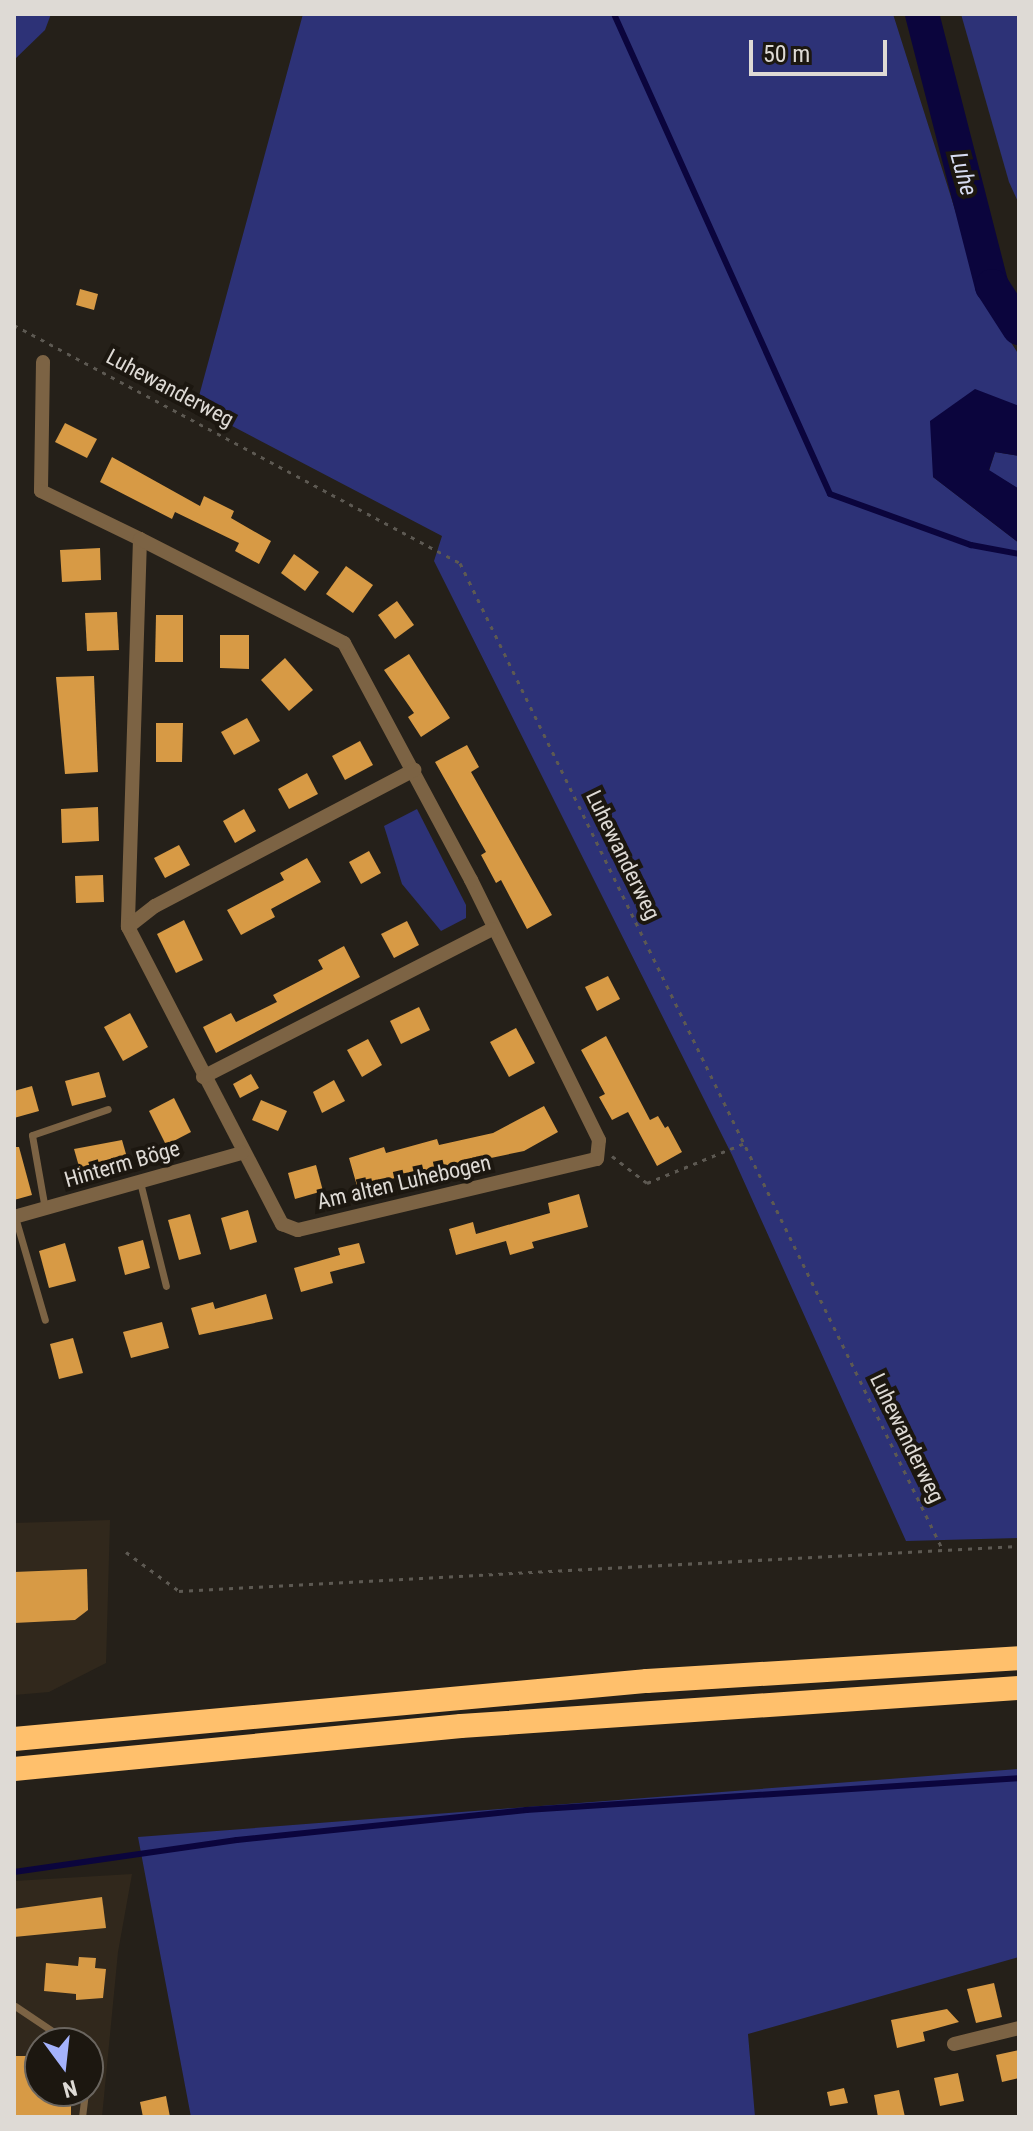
<!DOCTYPE html>
<html>
<head>
<meta charset="utf-8">
<style>
	body { margin:0 }
	#map { position:relative; width:1033px; height:2131px; overflow:hidden; background:#252019; font-family:"Roboto Condensed",sans-serif }
	div>[style] { position:absolute }
	[style*='--x'] { left:calc(var(--x)*1px); top:calc(var(--y)*1px); width:calc(var(--w)*1px); rotate:calc(var(--a)*1deg) }
	.built>* { inset:0; background:#31281c }
	.green>* { inset:0; background:#2d3277 }
	.water>* { inset:0; background:#0b053d }
	.stream>* { height:6px; margin:-3px; padding:0 3px; transform-origin:3px; border-radius:3px; background:#0b053d }
	.river>* { height:34px; margin:-17px; padding:0 17px; transform-origin:17px; border-radius:17px; background:#0b053d }
	.building>* { inset:0; background:#d79a45 }
	.path>* { height:3px; margin-top:-1.5px; transform-origin:0; background:repeating-linear-gradient(90deg,#5d5952 0 4px,transparent 0 10px) }
	.service>* { height:7px; margin:-3.5px; padding:0 3.5px; transform-origin:3.5px; border-radius:3.5px; background:#7c6344 }
	.minor>* { height:14px; margin:-7px; padding:0 7px; transform-origin:7px; border-radius:7px; background:#7c6344 }
	.motorway>* { height:24px; margin:-12px; padding:0 12px; transform-origin:12px; border-radius:12px; background:#ffc06c }
	span { translate:-50% -50%; white-space:nowrap; text-align:center; line-height:1.15; -webkit-text-stroke:8px #1c1710; paint-order:stroke }
	.street-label { font-size:22px; color:#dedad5 }
	.water-label { font-size:24px; color:#d7dcf2; font-style:italic }
	.frame { position:absolute; inset:0; border:16px solid #dedad5; pointer-events:none }
	.north { position:absolute; left:24px; top:2027px; width:80px; height:80px; box-sizing:border-box; background:#1c1710; border:2px solid #6a655f; border-radius:50%; rotate:165deg; font-size:22px; font-weight:700; line-height:32px; text-align:center; color:#dedad5 }
	.north::after { content:''; display:block; margin:auto; width:28px; height:36px; background:#a4b2fc; clip-path:polygon(50% 0,100% 100%,50% 72%,0 100%) }
	.scale { position:absolute; left:749px; top:40px; width:138px; height:36px; box-sizing:border-box; border:4px solid #dedad5; border-top:0; padding-left:10px; font-size:24px; line-height:28px; white-space:nowrap; color:#dedad5; -webkit-text-stroke:6px #1c1710; paint-order:stroke }
</style>
</head>
<body>
<div id="map">
	<div class="built">
		<div style="clip-path:polygon(110px 1520px,106px 1663px,49px 1692px,14px 1695px,14px 1523px)"></div>
		<div style="clip-path:polygon(evenodd,132px 1874px,118px 1952px,102px 2117px,14px 2117px,14px 1881px,132px 1874px,40px 2043px,88px 2043px,88px 2091px,40px 2091px,40px 2043px)"></div>
	</div>
	<div class="green">
		<div style="clip-path:polygon(14px 14px,51px 14px,45px 30px,14px 60px)"></div>
		<div style="clip-path:polygon(303px 14px,893px 14px,983px 298px,1019px 355px,1019px 406px,933px 477px,1019px 543px,1019px 1538px,906px 1541px,732px 1155px,434px 561px,442px 536px,196px 407px)"></div>
		<div style="clip-path:polygon(961px 14px,1019px 14px,1019px 204px,1009px 182px)"></div>
		<div style="clip-path:polygon(995px 452px,1019px 456px,1019px 489px,989px 471px)"></div>
		<div style="clip-path:polygon(417px 809px,466px 905px,466px 918px,441px 931px,402px 884px,384px 826px)"></div>
		<div style="clip-path:polygon(1019px 1769px,1019px 1957px,748px 2034px,755px 2117px,191px 2117px,138px 1837px)"></div>
	</div>
	<div class="water">
		<div style="clip-path:polygon(975px 389px,1019px 406px,1019px 456px,995px 452px,989px 470px,1019px 489px,1019px 543px,933px 477px,930px 421px)"></div>
	</div>
	<div class="stream">
		<div style="--x:614;--y:14;--w:526;--a:65.77"></div>
		<div style="--x:830;--y:494;--w:150;--a:19.9"></div>
		<div style="--x:971;--y:545;--w:49;--a:10.6"></div>
		<div style="--x:14;--y:1872;--w:225;--a:-8.2"></div>
		<div style="--x:237;--y:1840;--w:291;--a:-5.9"></div>
		<div style="--x:526;--y:1810;--w:494;--a:-3.7"></div>
	</div>
	<div class="river">
		<div style="--x:922;--y:14;--w:281;--a:75.6"></div>
		<div style="--x:992;--y:286;--w:50;--a:57.3"></div>
	</div>
	<div class="building">
		<div style="clip-path:polygon(80px 289px,98px 294px,94px 310px,76px 305px)"></div>
		<div style="clip-path:polygon(65px 423px,97px 439px,87px 458px,55px 442px)"></div>
		<div style="clip-path:polygon(112px 457px,200px 506px,204px 496px,234px 511px,231px 518px,271px 541px,259px 564px,235px 551px,239px 543px,175px 512px,172px 519px,100px 482px)"></div>
		<div style="clip-path:polygon(100px 548px,101px 580px,62px 582px,60px 550px)"></div>
		<div style="clip-path:polygon(294px 554px,319px 572px,305px 591px,281px 573px)"></div>
		<div style="clip-path:polygon(346px 566px,373px 585px,353px 613px,326px 594px)"></div>
		<div style="clip-path:polygon(397px 601px,414px 625px,395px 639px,378px 615px)"></div>
		<div style="clip-path:polygon(117px 612px,119px 650px,87px 651px,85px 613px)"></div>
		<div style="clip-path:polygon(156px 615px,183px 615px,183px 662px,155px 662px)"></div>
		<div style="clip-path:polygon(220px 635px,249px 635px,249px 669px,220px 668px)"></div>
		<div style="clip-path:polygon(409px 654px,450px 718px,421px 737px,408px 717px,414px 713px,384px 670px)"></div>
		<div style="clip-path:polygon(285px 658px,313px 690px,289px 711px,261px 680px)"></div>
		<div style="clip-path:polygon(94px 676px,98px 772px,65px 774px,56px 677px)"></div>
		<div style="clip-path:polygon(247px 718px,260px 741px,234px 755px,221px 732px)"></div>
		<div style="clip-path:polygon(156px 723px,183px 723px,182px 762px,156px 762px)"></div>
		<div style="clip-path:polygon(360px 741px,373px 765px,345px 780px,332px 756px)"></div>
		<div style="clip-path:polygon(467px 745px,479px 767px,471px 772px,552px 915px,527px 929px,501px 880px,496px 883px,481px 855px,486px 852px,435px 762px)"></div>
		<div style="clip-path:polygon(307px 773px,318px 794px,289px 809px,278px 789px)"></div>
		<div style="clip-path:polygon(98px 807px,99px 841px,62px 843px,61px 809px)"></div>
		<div style="clip-path:polygon(244px 809px,256px 831px,235px 843px,223px 821px)"></div>
		<div style="clip-path:polygon(179px 845px,190px 865px,165px 878px,154px 858px)"></div>
		<div style="clip-path:polygon(369px 851px,381px 873px,361px 884px,349px 862px)"></div>
		<div style="clip-path:polygon(307px 858px,321px 882px,271px 909px,275px 917px,241px 935px,227px 910px,284px 880px,280px 873px)"></div>
		<div style="clip-path:polygon(103px 875px,104px 902px,76px 903px,75px 876px)"></div>
		<div style="clip-path:polygon(184px 920px,203px 960px,176px 973px,157px 934px)"></div>
		<div style="clip-path:polygon(407px 921px,419px 945px,394px 958px,381px 934px)"></div>
		<div style="clip-path:polygon(344px 946px,360px 977px,216px 1053px,203px 1027px,231px 1013px,236px 1022px,277px 1002px,273px 995px,323px 969px,318px 960px)"></div>
		<div style="clip-path:polygon(608px 976px,620px 999px,597px 1011px,585px 987px)"></div>
		<div style="clip-path:polygon(419px 1007px,430px 1030px,401px 1044px,390px 1021px)"></div>
		<div style="clip-path:polygon(130px 1013px,148px 1047px,123px 1061px,104px 1027px)"></div>
		<div style="clip-path:polygon(516px 1028px,535px 1063px,509px 1077px,490px 1042px)"></div>
		<div style="clip-path:polygon(606px 1036px,650px 1120px,658px 1116px,665px 1128px,668px 1126px,682px 1152px,657px 1166px,628px 1112px,612px 1120px,599px 1097px,605px 1094px,581px 1050px)"></div>
		<div style="clip-path:polygon(368px 1039px,382px 1065px,362px 1077px,347px 1050px)"></div>
		<div style="clip-path:polygon(99px 1072px,106px 1097px,72px 1106px,65px 1081px)"></div>
		<div style="clip-path:polygon(251px 1074px,259px 1088px,240px 1098px,233px 1084px)"></div>
		<div style="clip-path:polygon(334px 1080px,345px 1101px,322px 1113px,313px 1092px)"></div>
		<div style="clip-path:polygon(32px 1086px,39px 1111px,14px 1118px,14px 1091px)"></div>
		<div style="clip-path:polygon(174px 1098px,191px 1132px,166px 1145px,149px 1111px)"></div>
		<div style="clip-path:polygon(261px 1100px,287px 1111px,278px 1131px,252px 1120px)"></div>
		<div style="clip-path:polygon(544px 1106px,558px 1132px,524px 1151px,357px 1186px,349px 1158px,384px 1147px,386px 1153px,437px 1139px,439px 1145px,493px 1133px)"></div>
		<div style="clip-path:polygon(122px 1140px,130px 1168px,82px 1177px,74px 1149px)"></div>
		<div style="clip-path:polygon(14px 1147px,19px 1147px,32px 1195px,14px 1200px)"></div>
		<div style="clip-path:polygon(316px 1165px,323px 1191px,295px 1199px,288px 1173px)"></div>
		<div style="clip-path:polygon(579px 1194px,588px 1227px,532px 1242px,534px 1248px,510px 1255px,506px 1241px,456px 1255px,449px 1229px,473px 1222px,476px 1234px,550px 1213px,548px 1203px)"></div>
		<div style="clip-path:polygon(248px 1210px,257px 1242px,230px 1250px,221px 1218px)"></div>
		<div style="clip-path:polygon(190px 1214px,201px 1254px,179px 1260px,168px 1220px)"></div>
		<div style="clip-path:polygon(143px 1240px,150px 1268px,125px 1275px,118px 1247px)"></div>
		<div style="clip-path:polygon(65px 1243px,76px 1281px,49px 1288px,39px 1251px)"></div>
		<div style="clip-path:polygon(359px 1243px,365px 1263px,330px 1272px,333px 1283px,301px 1292px,294px 1268px,340px 1255px,338px 1248px)"></div>
		<div style="clip-path:polygon(266px 1294px,273px 1319px,199px 1335px,191px 1308px,213px 1302px,215px 1309px)"></div>
		<div style="clip-path:polygon(162px 1322px,169px 1348px,131px 1358px,123px 1332px)"></div>
		<div style="clip-path:polygon(73px 1338px,83px 1373px,59px 1379px,50px 1344px)"></div>
		<div style="clip-path:polygon(87px 1569px,88px 1610px,75px 1620px,14px 1623px,14px 1572px)"></div>
		<div style="clip-path:polygon(102px 1897px,106px 1928px,14px 1937px,14px 1909px)"></div>
		<div style="clip-path:polygon(79px 1957px,96px 1958px,95px 1968px,106px 1969px,103px 1998px,76px 2000px,76px 1994px,44px 1991px,46px 1963px,78px 1966px)"></div>
		<div style="clip-path:polygon(994px 1983px,1002px 2017px,976px 2023px,967px 1989px)"></div>
		<div style="clip-path:polygon(947px 2009px,959px 2022px,923px 2032px,925px 2041px,897px 2048px,891px 2020px)"></div>
		<div style="clip-path:polygon(1019px 2050px,1019px 2078px,1002px 2082px,996px 2055px)"></div>
		<div style="clip-path:polygon(14px 2056px,40px 2056px,40px 2091px,71px 2091px,71px 2117px,14px 2117px)"></div>
		<div style="clip-path:polygon(958px 2073px,964px 2101px,940px 2106px,934px 2078px)"></div>
		<div style="clip-path:polygon(844px 2088px,848px 2103px,830px 2106px,827px 2092px)"></div>
		<div style="clip-path:polygon(899px 2090px,905px 2117px,878px 2117px,874px 2095px)"></div>
		<div style="clip-path:polygon(166px 2096px,170px 2117px,143px 2117px,140px 2102px)"></div>
	</div>
	<div class="path">
		<div style="--x:14;--y:325;--w:506;--a:28.09"></div>
		<div style="--x:460;--y:563;--w:1097;--a:63.93"></div>
		<div style="--x:612;--y:1156;--w:44;--a:37.6"></div>
		<div style="--x:647;--y:1183;--w:108;--a:-22.3"></div>
		<div style="--x:126;--y:1552;--w:66;--a:36.3"></div>
		<div style="--x:179;--y:1591;--w:841;--a:-3.07"></div>
	</div>
	<div class="service">
		<div style="--x:140;--y:1182;--w:107;--a:76"></div>
		<div style="--x:45;--y:1209;--w:75;--a:-100"></div>
		<div style="--x:32;--y:1135;--w:80;--a:-18.9"></div>
		<div style="--x:15;--y:1217;--w:107;--a:73.8"></div>
		<div style="--x:15;--y:2006;--w:66;--a:33.9"></div>
		<div style="--x:88;--y:2055;--w:15;--a:90"></div>
		<div style="--x:82;--y:2117;--w:26;--a:-83"></div>
	</div>
	<div class="minor">
		<div style="--x:43;--y:362;--w:129;--a:90.9"></div>
		<div style="--x:41;--y:491;--w:110;--a:25.9"></div>
		<div style="--x:140;--y:539;--w:388;--a:91.8"></div>
		<div style="--x:128;--y:927;--w:335;--a:62.6"></div>
		<div style="--x:282;--y:1224;--w:17;--a:21"></div>
		<div style="--x:298;--y:1230;--w:307;--a:-13.4"></div>
		<div style="--x:597;--y:1159;--w:19;--a:-84"></div>
		<div style="--x:599;--y:1140;--w:290;--a:-116.2"></div>
		<div style="--x:471;--y:880;--w:269;--a:-118.2"></div>
		<div style="--x:344;--y:643;--w:229;--a:-153"></div>
		<div style="--x:128;--y:927;--w:34;--a:-38"></div>
		<div style="--x:155;--y:906;--w:293;--a:-27.7"></div>
		<div style="--x:203;--y:1077;--w:325;--a:-27.1"></div>
		<div style="--x:14;--y:1217;--w:237;--a:-15.7"></div>
		<div style="--x:954;--y:2044;--w:67;--a:-13.8"></div>
	</div>
	<div class="motorway">
		<div style="--x:14;--y:1739;--w:636;--a:-5.24"></div>
		<div style="--x:647;--y:1681;--w:373;--a:-3.5"></div>
		<div style="--x:14;--y:1769;--w:449;--a:-5.5"></div>
		<div style="--x:461;--y:1726;--w:559;--a:-3.9"></div>
	</div>
	<div class="street-label">
		<span style="left:170px;top:388px;rotate:28deg">Luhewanderweg</span>
		<span style="left:623px;top:855px;rotate:64deg">Luhewanderweg</span>
		<span style="left:122px;top:1164px;rotate:-16deg">Hinterm Böge</span>
		<span style="left:404px;top:1182px;rotate:-13deg">Am alten Luhebogen</span>
		<span style="left:907px;top:1438px;rotate:64deg">Luhewanderweg</span>
	</div>
	<div class="water-label">
		<span style="left:963px;top:174px;rotate:75deg">Luhe</span>
	</div>
	<div class="frame"></div>
	<div class="north">N</div>
	<div class="scale">50 m</div>
</div>
</body>
</html>
